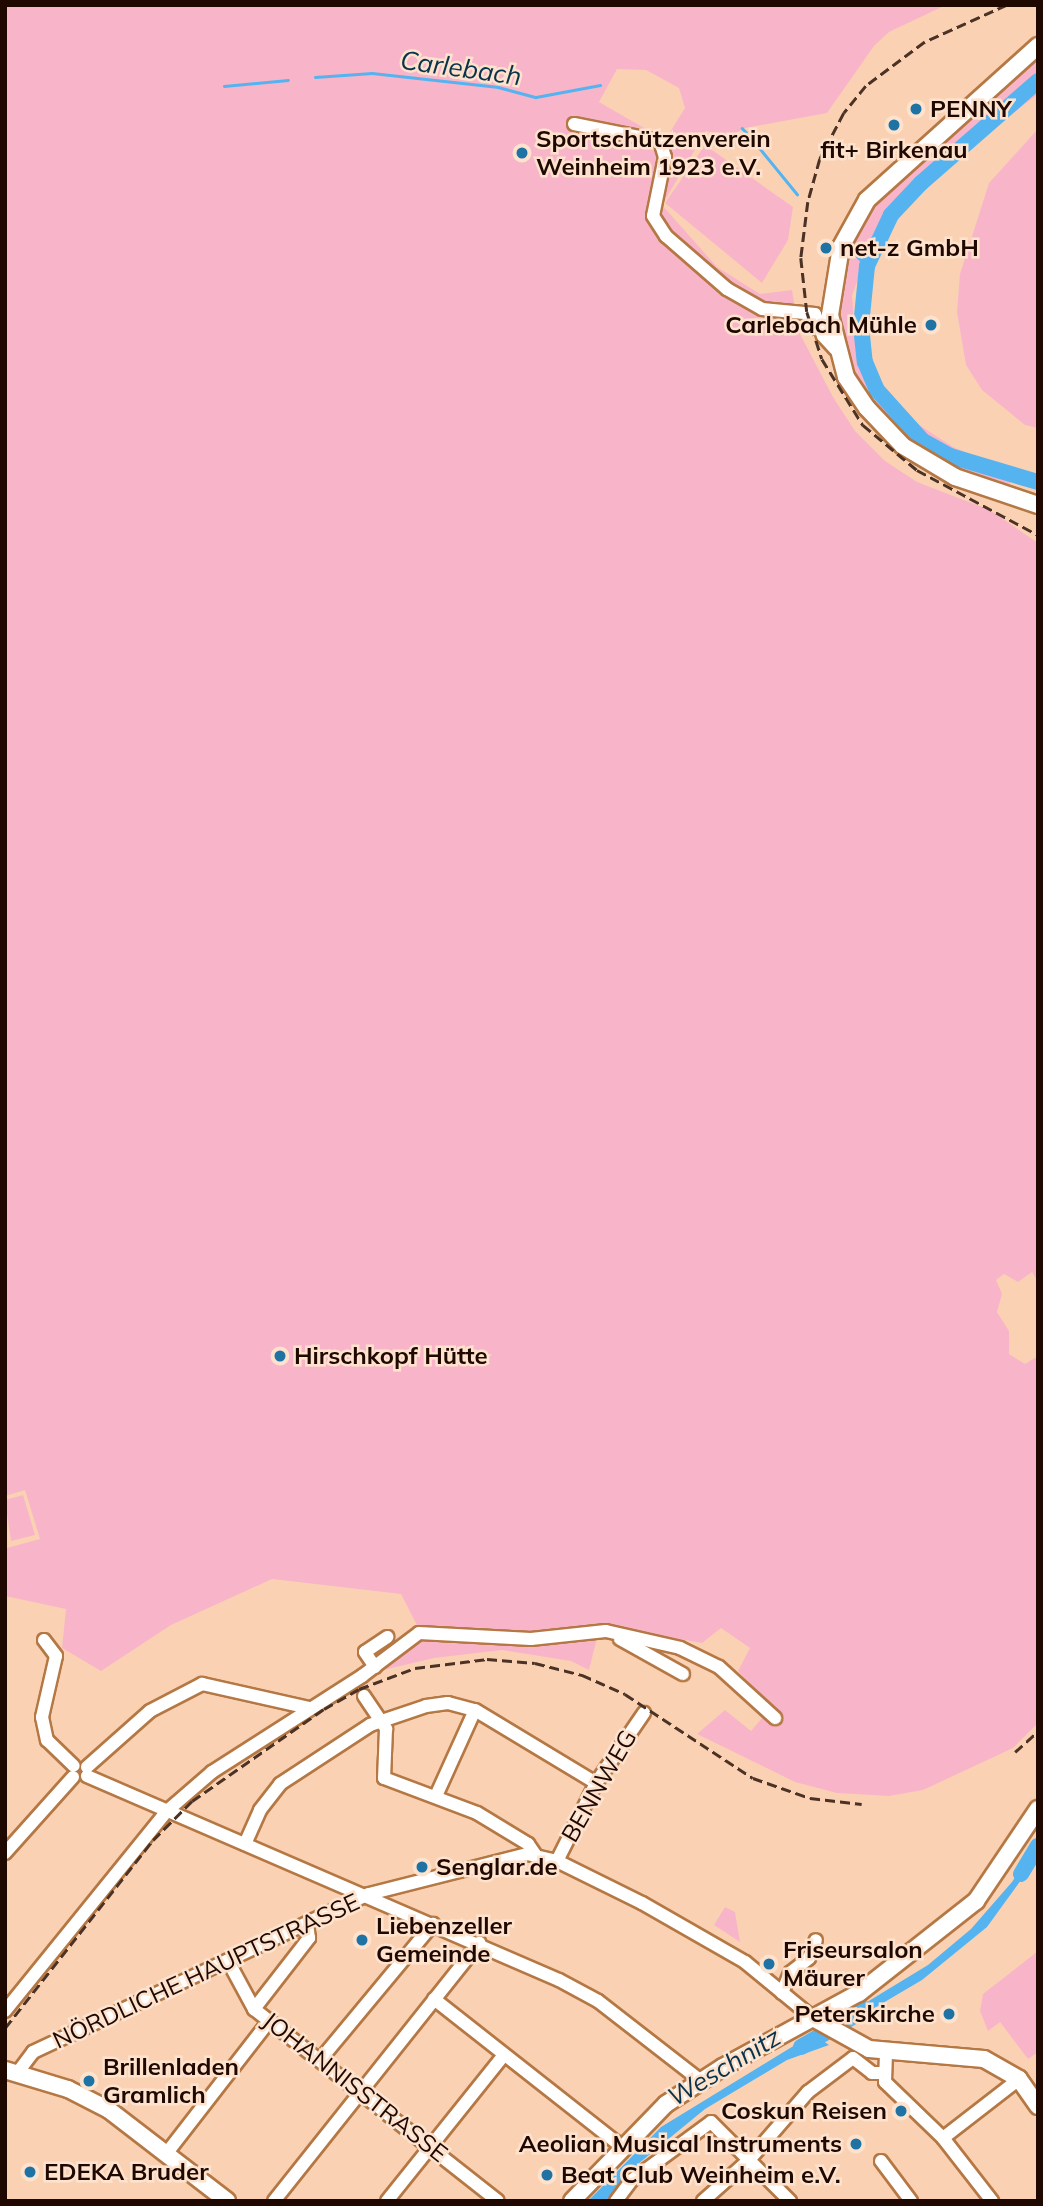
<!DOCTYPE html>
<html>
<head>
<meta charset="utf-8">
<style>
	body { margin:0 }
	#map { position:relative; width:1043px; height:2206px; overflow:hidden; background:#fad2b3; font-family:Mulish,sans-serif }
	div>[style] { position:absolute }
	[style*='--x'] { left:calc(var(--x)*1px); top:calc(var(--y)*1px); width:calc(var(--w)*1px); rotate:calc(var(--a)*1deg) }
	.green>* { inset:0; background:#f8b5c9 }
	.water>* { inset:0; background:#55b4f0 }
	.stream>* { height:2.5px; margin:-1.25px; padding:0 1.25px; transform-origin:1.25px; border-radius:1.25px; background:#55b4f0 }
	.river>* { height:16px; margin:-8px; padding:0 8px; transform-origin:8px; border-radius:8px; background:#55b4f0 }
	.roads { filter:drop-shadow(2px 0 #b57844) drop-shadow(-2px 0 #b57844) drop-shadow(0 2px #b57844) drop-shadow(0 -2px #b57844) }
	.minor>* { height:12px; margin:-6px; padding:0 6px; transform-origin:6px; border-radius:6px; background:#fff }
	.major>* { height:16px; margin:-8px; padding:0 8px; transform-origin:8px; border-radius:8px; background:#fff }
	.rail>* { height:2.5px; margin-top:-1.25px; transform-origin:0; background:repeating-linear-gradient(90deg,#4c3225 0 10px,transparent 0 15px) }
	.dots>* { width:19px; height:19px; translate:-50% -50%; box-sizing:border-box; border:4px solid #fde2cd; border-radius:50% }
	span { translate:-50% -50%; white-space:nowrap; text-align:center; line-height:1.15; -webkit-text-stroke:5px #fde2cd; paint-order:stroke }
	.poi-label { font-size:24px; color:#1f0800; font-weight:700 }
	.left { translate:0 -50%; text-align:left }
	.right { translate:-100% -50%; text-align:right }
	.street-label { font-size:24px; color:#1f0800 }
	.water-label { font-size:26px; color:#09334b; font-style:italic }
	.frame { position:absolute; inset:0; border:7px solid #1f0800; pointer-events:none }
</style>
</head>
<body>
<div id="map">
	<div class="green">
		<div style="clip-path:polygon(evenodd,5px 5px,946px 5px,889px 32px,874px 46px,827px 113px,745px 128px,727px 137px,706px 131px,662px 205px,717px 267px,760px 294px,792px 290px,799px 332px,833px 397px,855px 431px,885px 461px,917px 482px,990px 510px,1038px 543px,1038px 1282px,1032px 1272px,1018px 1282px,1004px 1274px,996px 1280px,1002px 1294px,997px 1312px,1009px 1331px,1009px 1354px,1025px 1364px,1038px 1356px,1038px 1723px,1013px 1748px,923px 1790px,889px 1796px,837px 1793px,795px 1782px,697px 1734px,725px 1710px,751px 1731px,771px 1707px,738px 1671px,750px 1648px,721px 1628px,702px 1643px,644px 1633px,598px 1634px,589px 1670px,571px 1661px,502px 1650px,434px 1658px,379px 1671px,424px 1639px,401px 1594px,272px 1579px,171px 1625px,101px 1671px,62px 1648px,66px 1609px,5px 1596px,7px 1548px,40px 1539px,25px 1490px,5px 1496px,5px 5px,617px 69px,646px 70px,679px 88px,685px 108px,665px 140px,599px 102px,617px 69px)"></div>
		<div style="clip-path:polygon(1038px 53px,1038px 94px,920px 185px,866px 256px,852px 296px,855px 331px,879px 384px,919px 425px,953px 447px,1017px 473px,1006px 489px,936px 460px,874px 409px,838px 341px,836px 306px,850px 238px,871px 204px)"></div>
		<div style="clip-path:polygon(1038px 129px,1038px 428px,1025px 425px,982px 390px,966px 365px,957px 312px,960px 274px,989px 183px)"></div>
		<div style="clip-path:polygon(705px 145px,793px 207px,788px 240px,762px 283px,665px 203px)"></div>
		<div style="clip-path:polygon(23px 1495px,35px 1535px,11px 1541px,5px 1500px)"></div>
		<div style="clip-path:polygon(725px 1907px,735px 1912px,740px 1942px,714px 1925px)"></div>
		<div style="clip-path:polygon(1038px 1951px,1038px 2052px,1028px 2059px,1000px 2022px,988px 2031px,980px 2011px,983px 1994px)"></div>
	</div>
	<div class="water">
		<div style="clip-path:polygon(1030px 1854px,1037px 1858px,987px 1927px,922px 1980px,849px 2023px,849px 2013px,928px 1965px,971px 1929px,1012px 1882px)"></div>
		<div style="clip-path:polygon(813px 2034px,829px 2045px,787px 2060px,705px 2109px,638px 2164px,606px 2201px,588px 2201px,661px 2127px)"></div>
	</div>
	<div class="stream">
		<div style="--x:315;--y:77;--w:57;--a:-4"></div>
		<div style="--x:372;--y:73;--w:127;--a:6.3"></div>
		<div style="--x:498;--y:87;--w:39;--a:15"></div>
		<div style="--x:536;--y:97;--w:65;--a:-10.6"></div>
		<div style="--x:224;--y:86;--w:64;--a:-5.4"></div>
		<div style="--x:742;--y:128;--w:6;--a:45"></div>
		<div style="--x:753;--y:140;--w:70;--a:50.8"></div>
		<div style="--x:853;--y:252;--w:20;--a:45"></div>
	</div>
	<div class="river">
		<div style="--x:1038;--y:81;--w:155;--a:138.9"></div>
		<div style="--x:921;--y:183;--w:44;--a:133.2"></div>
		<div style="--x:891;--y:215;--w:56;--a:115.2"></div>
		<div style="--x:867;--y:266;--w:60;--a:95.7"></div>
		<div style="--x:861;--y:326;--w:36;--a:84"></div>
		<div style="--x:865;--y:362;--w:30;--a:67"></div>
		<div style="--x:877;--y:390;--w:69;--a:48"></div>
		<div style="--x:923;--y:441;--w:31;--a:29"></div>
		<div style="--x:950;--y:456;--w:92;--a:16.5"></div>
		<div style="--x:1021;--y:1874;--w:33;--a:-59"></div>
		<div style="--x:801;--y:2047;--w:75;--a:-30.3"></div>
	</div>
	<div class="roads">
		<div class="minor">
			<div style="--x:574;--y:124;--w:88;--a:11.2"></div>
			<div style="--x:660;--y:141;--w:17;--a:73"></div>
			<div style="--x:665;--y:157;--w:60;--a:101.5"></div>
			<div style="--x:653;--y:216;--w:24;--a:57"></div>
			<div style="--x:666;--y:236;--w:81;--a:41"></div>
			<div style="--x:727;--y:289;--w:40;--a:29.7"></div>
			<div style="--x:762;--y:309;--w:53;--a:5.4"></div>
			<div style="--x:815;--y:314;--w:23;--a:70"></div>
			<div style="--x:823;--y:336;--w:18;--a:47"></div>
			<div style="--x:620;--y:1639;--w:72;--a:29.1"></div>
			<div style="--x:44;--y:1640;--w:20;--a:53"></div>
			<div style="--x:56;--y:1656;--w:63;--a:102.9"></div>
			<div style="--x:42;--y:1717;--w:24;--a:78"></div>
			<div style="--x:47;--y:1740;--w:37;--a:44"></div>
			<div style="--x:375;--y:1667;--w:18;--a:-124"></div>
			<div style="--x:365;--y:1652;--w:27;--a:-34"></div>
			<div style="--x:364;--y:1696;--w:40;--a:56"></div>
			<div style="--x:386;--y:1729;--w:49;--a:92.3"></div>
			<div style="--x:384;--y:1778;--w:99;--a:20.6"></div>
			<div style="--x:477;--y:1813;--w:60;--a:31.3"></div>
			<div style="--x:528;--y:1844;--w:12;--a:55"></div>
			<div style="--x:87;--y:1767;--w:84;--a:-41.6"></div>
			<div style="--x:150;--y:1711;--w:59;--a:-27.4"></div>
			<div style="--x:202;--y:1684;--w:110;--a:12.6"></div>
			<div style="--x:87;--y:1776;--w:514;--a:23.37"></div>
			<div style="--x:559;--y:1980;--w:44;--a:28.3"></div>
			<div style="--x:598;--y:2001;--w:130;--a:37.8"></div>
			<div style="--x:436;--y:1796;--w:94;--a:-65.6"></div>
			<div style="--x:245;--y:1844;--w:37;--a:-66"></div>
			<div style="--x:260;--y:1810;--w:33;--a:-52"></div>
			<div style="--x:280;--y:1784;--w:108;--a:-33.2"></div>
			<div style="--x:370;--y:1725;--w:59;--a:-18.7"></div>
			<div style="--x:426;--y:1706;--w:22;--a:-8"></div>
			<div style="--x:448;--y:1703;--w:28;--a:15"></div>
			<div style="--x:475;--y:1710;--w:141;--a:31.1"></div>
			<div style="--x:5;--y:1853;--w:102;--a:-48.2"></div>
			<div style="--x:557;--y:1861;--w:87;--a:-63.4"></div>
			<div style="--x:596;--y:1783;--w:85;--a:-55.6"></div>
			<div style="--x:228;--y:1961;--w:55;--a:61.6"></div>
			<div style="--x:254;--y:2009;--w:310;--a:38.2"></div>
			<div style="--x:782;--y:1993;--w:22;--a:-68"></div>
			<div style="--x:790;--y:1973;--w:24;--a:-38"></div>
			<div style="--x:809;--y:1958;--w:19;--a:-69"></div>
			<div style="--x:434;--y:1999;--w:239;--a:38.2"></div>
			<div style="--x:254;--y:2009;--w:90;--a:-52.2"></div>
			<div style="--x:309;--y:1938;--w:14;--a:-98"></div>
			<div style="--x:5;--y:2011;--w:257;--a:-51"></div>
			<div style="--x:167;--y:1811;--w:60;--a:-40.9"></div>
			<div style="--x:212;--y:1772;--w:178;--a:-32.6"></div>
			<div style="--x:362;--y:1676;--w:71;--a:-37"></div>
			<div style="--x:419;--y:1633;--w:112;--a:3.1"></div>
			<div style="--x:531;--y:1639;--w:75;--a:-6.1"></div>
			<div style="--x:606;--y:1631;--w:76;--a:12.9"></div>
			<div style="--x:680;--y:1648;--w:43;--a:26"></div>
			<div style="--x:719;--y:1667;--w:76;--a:42.3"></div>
			<div style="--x:886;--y:2053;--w:29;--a:92"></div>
			<div style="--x:885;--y:2082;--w:81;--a:44"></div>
			<div style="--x:943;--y:2138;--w:80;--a:52.1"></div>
			<div style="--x:853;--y:2058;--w:24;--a:38"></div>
			<div style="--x:872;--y:2073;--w:11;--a:0"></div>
			<div style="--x:320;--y:2060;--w:177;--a:-50.3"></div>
			<div style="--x:18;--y:2072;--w:25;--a:-53"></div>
			<div style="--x:33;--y:2052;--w:371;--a:-25.2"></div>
			<div style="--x:369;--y:1894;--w:163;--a:-14.2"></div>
			<div style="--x:527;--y:1854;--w:31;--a:13"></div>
			<div style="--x:557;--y:1861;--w:95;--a:26.3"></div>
			<div style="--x:642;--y:1903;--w:119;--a:29.8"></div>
			<div style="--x:745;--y:1962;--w:88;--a:39.5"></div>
			<div style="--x:943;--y:2138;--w:96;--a:-37.8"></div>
			<div style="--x:166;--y:2154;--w:168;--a:-52.2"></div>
			<div style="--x:881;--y:2161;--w:50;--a:53.1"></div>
			<div style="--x:274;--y:2201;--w:330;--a:-51.5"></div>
			<div style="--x:387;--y:2201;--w:187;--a:-51.3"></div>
			<div style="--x:616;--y:2201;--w:26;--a:-53"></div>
			<div style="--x:632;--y:2180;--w:98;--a:-36.3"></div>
			<div style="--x:711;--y:2122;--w:112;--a:45"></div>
			<div style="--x:703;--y:2201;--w:62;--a:-41.7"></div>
			<div style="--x:749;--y:2160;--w:90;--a:-49.1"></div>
			<div style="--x:808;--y:2092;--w:56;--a:-37.1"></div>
		</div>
		<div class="major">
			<div style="--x:1038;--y:46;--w:230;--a:138"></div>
			<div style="--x:867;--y:200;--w:54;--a:119"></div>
			<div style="--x:841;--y:247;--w:69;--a:99.2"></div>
			<div style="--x:830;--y:315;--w:64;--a:75.5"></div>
			<div style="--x:846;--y:377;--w:37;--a:56"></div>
			<div style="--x:867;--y:408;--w:52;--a:46.5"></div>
			<div style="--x:903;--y:446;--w:61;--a:30.8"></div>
			<div style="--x:955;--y:477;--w:88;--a:18.6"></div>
			<div style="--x:813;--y:2018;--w:64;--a:29"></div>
			<div style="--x:869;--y:2049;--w:115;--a:5"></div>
			<div style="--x:984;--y:2059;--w:40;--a:29.7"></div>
			<div style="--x:1019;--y:2079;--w:33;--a:55"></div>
			<div style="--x:5;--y:2070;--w:66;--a:16.8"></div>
			<div style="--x:68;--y:2089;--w:46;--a:27.1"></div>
			<div style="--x:109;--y:2110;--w:149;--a:37.6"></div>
			<div style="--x:572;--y:2201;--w:135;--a:-45.9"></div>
			<div style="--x:666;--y:2104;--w:68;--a:-33"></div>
			<div style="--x:723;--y:2067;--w:155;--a:-28.6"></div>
			<div style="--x:859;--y:1993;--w:149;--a:-38.2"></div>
			<div style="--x:976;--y:1901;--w:111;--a:-56"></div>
		</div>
	</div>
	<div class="rail">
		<div style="--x:1007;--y:5;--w:90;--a:155.7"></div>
		<div style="--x:925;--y:42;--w:74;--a:143.3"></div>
		<div style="--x:866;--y:86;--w:35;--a:129"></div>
		<div style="--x:844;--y:113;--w:52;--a:117.6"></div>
		<div style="--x:820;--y:159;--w:45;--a:105.6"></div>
		<div style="--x:808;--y:202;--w:56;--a:97.1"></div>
		<div style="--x:801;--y:258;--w:54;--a:83.7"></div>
		<div style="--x:807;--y:312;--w:49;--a:72.3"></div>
		<div style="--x:822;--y:359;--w:78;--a:58.2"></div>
		<div style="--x:863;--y:425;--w:70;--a:39.8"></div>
		<div style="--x:917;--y:470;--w:137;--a:28.2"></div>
		<div style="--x:1015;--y:1752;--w:31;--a:-42"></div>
		<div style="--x:5;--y:2028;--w:239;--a:-51.8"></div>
		<div style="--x:153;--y:1840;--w:55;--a:-45"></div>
		<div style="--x:192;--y:1801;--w:161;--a:-34.9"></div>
		<div style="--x:324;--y:1709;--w:40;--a:-29.7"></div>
		<div style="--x:359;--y:1689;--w:60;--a:-20.6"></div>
		<div style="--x:415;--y:1668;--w:73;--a:-7.1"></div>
		<div style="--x:487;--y:1659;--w:48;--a:4.8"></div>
		<div style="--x:535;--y:1663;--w:49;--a:14.3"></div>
		<div style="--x:582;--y:1675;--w:47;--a:23.8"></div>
		<div style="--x:625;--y:1694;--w:153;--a:33.3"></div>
		<div style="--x:753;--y:1778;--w:60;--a:19.3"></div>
		<div style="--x:810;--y:1798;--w:52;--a:6.6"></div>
	</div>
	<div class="dots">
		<div style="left:916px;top:109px;background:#1f73a4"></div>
		<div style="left:894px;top:125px;background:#1f73a4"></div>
		<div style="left:522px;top:153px;background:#1f73a4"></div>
		<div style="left:826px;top:248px;background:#1f73a4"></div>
		<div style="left:931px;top:325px;background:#1f73a4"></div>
		<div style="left:280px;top:1356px;background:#1f73a4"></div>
		<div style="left:422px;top:1867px;background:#1f73a4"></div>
		<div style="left:362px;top:1940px;background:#1f73a4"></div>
		<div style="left:769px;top:1964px;background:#1f73a4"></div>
		<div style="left:949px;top:2014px;background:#1f73a4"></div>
		<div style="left:89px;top:2081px;background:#1f73a4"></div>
		<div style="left:901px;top:2111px;background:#1f73a4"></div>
		<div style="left:856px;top:2144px;background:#1f73a4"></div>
		<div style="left:30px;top:2172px;background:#1f73a4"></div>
		<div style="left:547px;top:2175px;background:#1f73a4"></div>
	</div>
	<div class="poi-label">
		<span class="left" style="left:930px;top:109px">PENNY</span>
		<span class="left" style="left:536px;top:153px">Sportschützenverein<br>Weinheim 1923 e.V.</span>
		<span style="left:894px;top:150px">fit+ Birkenau</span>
		<span class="left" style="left:840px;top:248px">net-z GmbH</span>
		<span class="right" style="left:917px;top:325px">Carlebach Mühle</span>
		<span class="left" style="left:294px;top:1356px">Hirschkopf Hütte</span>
		<span class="left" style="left:436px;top:1867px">Senglar.de</span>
		<span class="left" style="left:376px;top:1940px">Liebenzeller<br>Gemeinde</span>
		<span class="left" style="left:783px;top:1964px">Friseursalon<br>Mäurer</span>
		<span class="right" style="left:935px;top:2014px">Peterskirche</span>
		<span class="left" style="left:103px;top:2081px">Brillenladen<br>Gramlich</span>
		<span class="right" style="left:887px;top:2111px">Coskun Reisen</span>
		<span class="right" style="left:842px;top:2144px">Aeolian Musical Instruments</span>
		<span class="left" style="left:44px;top:2172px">EDEKA Bruder</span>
		<span class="left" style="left:561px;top:2175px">Beat Club Weinheim e.V.</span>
	</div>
	<div class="street-label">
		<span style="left:599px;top:1786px;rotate:-60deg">BENNWEG</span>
		<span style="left:206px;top:1971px;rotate:-25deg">NÖRDLICHE HAUPTSTRASSE</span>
		<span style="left:355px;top:2087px;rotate:38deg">JOHANNISSTRASSE</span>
	</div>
	<div class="water-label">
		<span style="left:461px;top:68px;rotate:8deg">Carlebach</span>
		<span style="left:724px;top:2067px;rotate:-31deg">Weschnitz</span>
	</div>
	<div class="frame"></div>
</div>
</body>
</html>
